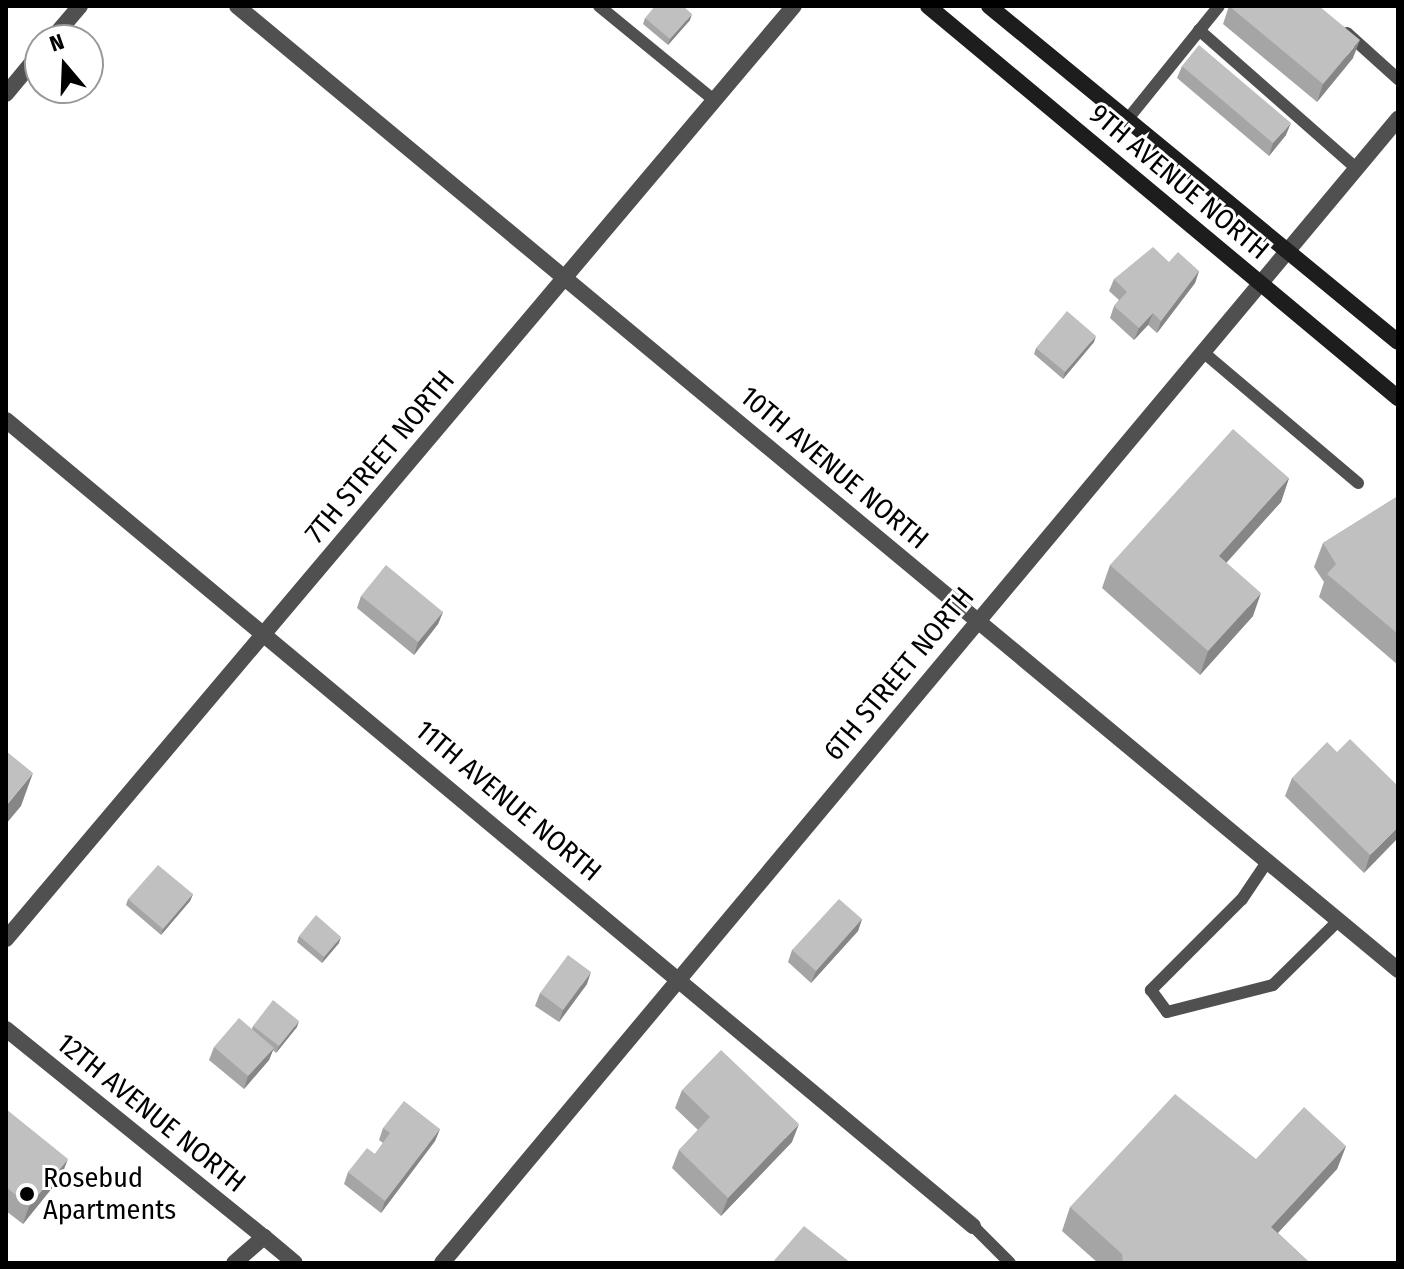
<!DOCTYPE html>
<html>
<head>
<meta charset="utf-8">
<style>
	body { margin:0 }
	#map { position:relative; width:1404px; height:1269px; overflow:hidden; background:#fff; font-family:"Fira Sans Condensed",sans-serif }
	div>[style] { position:absolute }
	[style*='--x'] { left:calc(var(--x)*1px); top:calc(var(--y)*1px); width:calc(var(--w)*1px); rotate:calc(var(--a)*1deg) }
	.service>* { height:12px; margin:-6px; padding:0 6px; transform-origin:6px; border-radius:6px; background:#505050 }
	.minor>* { height:16px; margin:-8px; padding:0 8px; transform-origin:8px; border-radius:8px; background:#505050 }
	.tertiary>* { height:16px; margin:-8px; padding:0 8px; transform-origin:8px; border-radius:8px; background:#505050 }
	.secondary>* { height:16px; margin:-8px; padding:0 8px; transform-origin:8px; border-radius:8px; background:#1d1d1d }
	.wall>* { inset:0; background:#a5a5a5 }
	.shaded-wall>* { inset:0; background:#868686 }
	.building>* { inset:0; background:#c0c0c0 }
	.dots>* { width:22px; height:22px; translate:-50% -50%; box-sizing:border-box; border:4px solid #fff; border-radius:50% }
	span { translate:-50% -50%; white-space:nowrap; text-align:center; line-height:1.15; -webkit-text-stroke:6px #fff; paint-order:stroke }
	.street-label { font-size:28px; color:#000 }
	.poi-label { font-size:28px; color:#000 }
	.left { translate:0 -50%; text-align:left }
	.frame { position:absolute; inset:0; border:8px solid #000; pointer-events:none }
	.north { position:absolute; left:24px; top:24px; width:80px; height:80px; box-sizing:border-box; background:#fff; border:2px solid #999; border-radius:50%; rotate:341deg; font-size:22px; font-weight:700; line-height:32px; text-align:center; color:#000 }
	.north::after { content:''; display:block; margin:auto; width:28px; height:36px; background:#000; clip-path:polygon(50% 0,100% 100%,50% 72%,0 100%) }
</style>
</head>
<body>
<div id="map">
	<div class="service">
		<div style="--x:599;--y:6;--w:149;--a:39.3"></div>
		<div style="--x:1199;--y:30;--w:209;--a:41.3"></div>
		<div style="--x:1347;--y:33;--w:69;--a:42"></div>
		<div style="--x:1127;--y:120;--w:146;--a:-51.1"></div>
		<div style="--x:1203;--y:352;--w:203;--a:40.2"></div>
		<div style="--x:1267;--y:862;--w:45;--a:124"></div>
		<div style="--x:1242;--y:899;--w:129;--a:135"></div>
		<div style="--x:1151;--y:990;--w:27;--a:54"></div>
		<div style="--x:1167;--y:1012;--w:109;--a:-14.3"></div>
		<div style="--x:1273;--y:985;--w:93;--a:-44.6"></div>
		<div style="--x:973;--y:1226;--w:52;--a:45"></div>
	</div>
	<div class="minor">
		<div style="--x:237;--y:6;--w:1509;--a:39.7"></div>
		<div style="--x:6;--y:420;--w:1259;--a:39.81"></div>
		<div style="--x:6;--y:939;--w:1221;--a:-49.82"></div>
		<div style="--x:6;--y:1029;--w:331;--a:38.9"></div>
		<div style="--x:234;--y:1263;--w:40;--a:-41"></div>
		<div style="--x:264;--y:1237;--w:40;--a:40"></div>
		<div style="--x:442;--y:1263;--w:1491;--a:-50.12"></div>
	</div>
	<div class="tertiary">
		<div style="--x:51;--y:40;--w:45;--a:-49.5"></div>
		<div style="--x:6;--y:94;--w:53;--a:-50.3"></div>
	</div>
	<div class="secondary">
		<div style="--x:928;--y:6;--w:612;--a:39.83"></div>
		<div style="--x:989;--y:6;--w:529;--a:39.4"></div>
	</div>
	<div class="wall">
		<div style="clip-path:polygon(1229px 6px,1353px 58px,1317px 102px,1223px 24px)"></div>
		<div style="clip-path:polygon(645px 18px,690px 20px,668px 45px,643px 24px)"></div>
		<div style="clip-path:polygon(1182px 66px,1286px 135px,1269px 156px,1177px 78px)"></div>
		<div style="clip-path:polygon(1169px 262px,1199px 271px,1195px 283px,1157px 333px,1148px 325px,1134px 340px,1110px 318px,1114px 306px,1119px 300px,1109px 291px,1114px 279px)"></div>
		<div style="clip-path:polygon(1094px 342px,1063px 379px,1034px 354px,1036px 348px)"></div>
		<div style="clip-path:polygon(1289px 478px,1281px 502px,1226px 562px,1253px 616px,1200px 675px,1102px 588px,1110px 565px)"></div>
		<div style="clip-path:polygon(1398px 496px,1398px 665px,1319px 597px,1324px 582px,1314px 567px,1323px 543px)"></div>
		<div style="clip-path:polygon(361px 596px,443px 612px,438px 624px,414px 655px,357px 608px)"></div>
		<div style="clip-path:polygon(1337px 752px,1398px 786px,1364px 873px,1285px 796px,1292px 778px)"></div>
		<div style="clip-path:polygon(193px 894px,190px 901px,161px 935px,126px 905px,128px 899px)"></div>
		<div style="clip-path:polygon(862px 919px,858px 931px,811px 983px,788px 962px,792px 950px)"></div>
		<div style="clip-path:polygon(299px 936px,339px 943px,322px 963px,297px 942px)"></div>
		<div style="clip-path:polygon(587px 984px,559px 1022px,535px 1006px,540px 993px)"></div>
		<div style="clip-path:polygon(253px 1026px,297px 1027px,276px 1053px,273px 1050px,269px 1060px,244px 1089px,209px 1060px,214px 1047px,252px 1029px)"></div>
		<div style="clip-path:polygon(682px 1090px,792px 1142px,721px 1216px,672px 1168px,679px 1150px,698px 1130px,675px 1108px)"></div>
		<div style="clip-path:polygon(6px 1109px,61px 1177px,23px 1224px,6px 1211px)"></div>
		<div style="clip-path:polygon(383px 1128px,440px 1129px,435px 1141px,381px 1213px,344px 1184px,348px 1172px,375px 1154px,383px 1143px,379px 1140px)"></div>
		<div style="clip-path:polygon(1346px 1146px,1337px 1169px,1278px 1233px,1310px 1263px,1098px 1263px,1062px 1231px,1070px 1207px,1256px 1159px)"></div>
	</div>
	<div class="shaded-wall">
		<div style="clip-path:polygon(692px 14px,690px 20px,668px 45px,670px 39px)"></div>
		<div style="clip-path:polygon(1360px 40px,1353px 58px,1317px 102px,1323px 84px)"></div>
		<div style="clip-path:polygon(1291px 123px,1286px 135px,1269px 156px,1273px 143px)"></div>
		<div style="clip-path:polygon(1199px 271px,1195px 283px,1157px 333px,1161px 321px)"></div>
		<div style="clip-path:polygon(1153px 313px,1148px 325px,1134px 340px,1139px 328px)"></div>
		<div style="clip-path:polygon(1096px 336px,1094px 342px,1063px 379px,1065px 372px)"></div>
		<div style="clip-path:polygon(1289px 478px,1281px 502px,1211px 580px,1219px 556px)"></div>
		<div style="clip-path:polygon(1261px 593px,1253px 616px,1200px 675px,1208px 651px)"></div>
		<div style="clip-path:polygon(443px 612px,438px 624px,414px 655px,418px 642px)"></div>
		<div style="clip-path:polygon(33px 773px,21px 806px,6px 824px,6px 806px)"></div>
		<div style="clip-path:polygon(1398px 827px,1398px 838px,1364px 873px,1370px 855px)"></div>
		<div style="clip-path:polygon(193px 894px,190px 901px,161px 935px,163px 929px)"></div>
		<div style="clip-path:polygon(862px 919px,858px 931px,811px 983px,816px 971px)"></div>
		<div style="clip-path:polygon(341px 937px,339px 943px,322px 963px,324px 957px)"></div>
		<div style="clip-path:polygon(591px 972px,587px 984px,559px 1022px,563px 1010px)"></div>
		<div style="clip-path:polygon(299px 1021px,297px 1027px,276px 1053px,279px 1046px)"></div>
		<div style="clip-path:polygon(274px 1048px,269px 1060px,244px 1089px,248px 1076px)"></div>
		<div style="clip-path:polygon(799px 1124px,792px 1142px,721px 1216px,728px 1198px)"></div>
		<div style="clip-path:polygon(440px 1129px,435px 1141px,381px 1213px,385px 1201px)"></div>
		<div style="clip-path:polygon(1346px 1146px,1337px 1169px,1262px 1250px,1271px 1227px)"></div>
		<div style="clip-path:polygon(68px 1159px,61px 1177px,23px 1224px,29px 1206px)"></div>
	</div>
	<div class="building">
		<div style="clip-path:polygon(655px 6px,683px 6px,692px 14px,670px 39px,645px 18px)"></div>
		<div style="clip-path:polygon(1229px 6px,1319px 6px,1360px 40px,1323px 84px)"></div>
		<div style="clip-path:polygon(1199px 45px,1291px 123px,1273px 143px,1182px 66px)"></div>
		<div style="clip-path:polygon(1153px 247px,1169px 262px,1178px 252px,1199px 271px,1161px 321px,1153px 313px,1139px 328px,1114px 306px,1127px 292px,1114px 279px)"></div>
		<div style="clip-path:polygon(1067px 311px,1096px 336px,1065px 372px,1036px 348px)"></div>
		<div style="clip-path:polygon(1233px 429px,1289px 478px,1219px 556px,1261px 593px,1208px 651px,1110px 565px)"></div>
		<div style="clip-path:polygon(1398px 496px,1398px 634px,1327px 574px,1336px 564px,1323px 543px)"></div>
		<div style="clip-path:polygon(386px 565px,443px 612px,418px 642px,361px 596px)"></div>
		<div style="clip-path:polygon(1350px 739px,1398px 786px,1398px 827px,1370px 855px,1292px 778px,1327px 742px,1337px 752px)"></div>
		<div style="clip-path:polygon(6px 751px,33px 773px,6px 806px)"></div>
		<div style="clip-path:polygon(158px 865px,193px 894px,163px 929px,128px 899px)"></div>
		<div style="clip-path:polygon(839px 899px,862px 919px,816px 971px,792px 950px)"></div>
		<div style="clip-path:polygon(316px 915px,341px 937px,324px 957px,299px 936px)"></div>
		<div style="clip-path:polygon(568px 955px,591px 972px,563px 1010px,540px 993px)"></div>
		<div style="clip-path:polygon(273px 1000px,299px 1021px,279px 1046px,253px 1026px)"></div>
		<div style="clip-path:polygon(239px 1018px,274px 1048px,248px 1076px,214px 1047px)"></div>
		<div style="clip-path:polygon(721px 1050px,799px 1124px,728px 1198px,679px 1150px,710px 1117px,682px 1090px)"></div>
		<div style="clip-path:polygon(1175px 1094px,1256px 1159px,1304px 1107px,1346px 1146px,1271px 1227px,1310px 1263px,1123px 1263px,1122px 1254px,1070px 1207px)"></div>
		<div style="clip-path:polygon(404px 1101px,440px 1129px,385px 1201px,348px 1172px,367px 1148px,375px 1154px,390px 1133px,383px 1128px)"></div>
		<div style="clip-path:polygon(6px 1109px,68px 1159px,29px 1206px,6px 1187px)"></div>
		<div style="clip-path:polygon(804px 1226px,851px 1263px,772px 1263px)"></div>
	</div>
	<div class="dots">
		<div style="left:27px;top:1194px;background:#000"></div>
	</div>
	<div class="street-label">
		<span style="left:1179px;top:182px;rotate:40deg">9TH AVENUE NORTH</span>
		<span style="left:380px;top:457px;rotate:-50deg">7TH STREET NORTH</span>
		<span style="left:834px;top:468px;rotate:40deg">10TH AVENUE NORTH</span>
		<span style="left:899px;top:674px;rotate:-50deg">6TH STREET NORTH</span>
		<span style="left:508px;top:801px;rotate:40deg">11TH AVENUE NORTH</span>
		<span style="left:151px;top:1113px;rotate:39deg">12TH AVENUE NORTH</span>
	</div>
	<div class="poi-label">
		<span class="left" style="left:43px;top:1194px">Rosebud<br>Apartments</span>
	</div>
	<div class="frame"></div>
	<div class="north">N</div>
</div>
</body>
</html>
